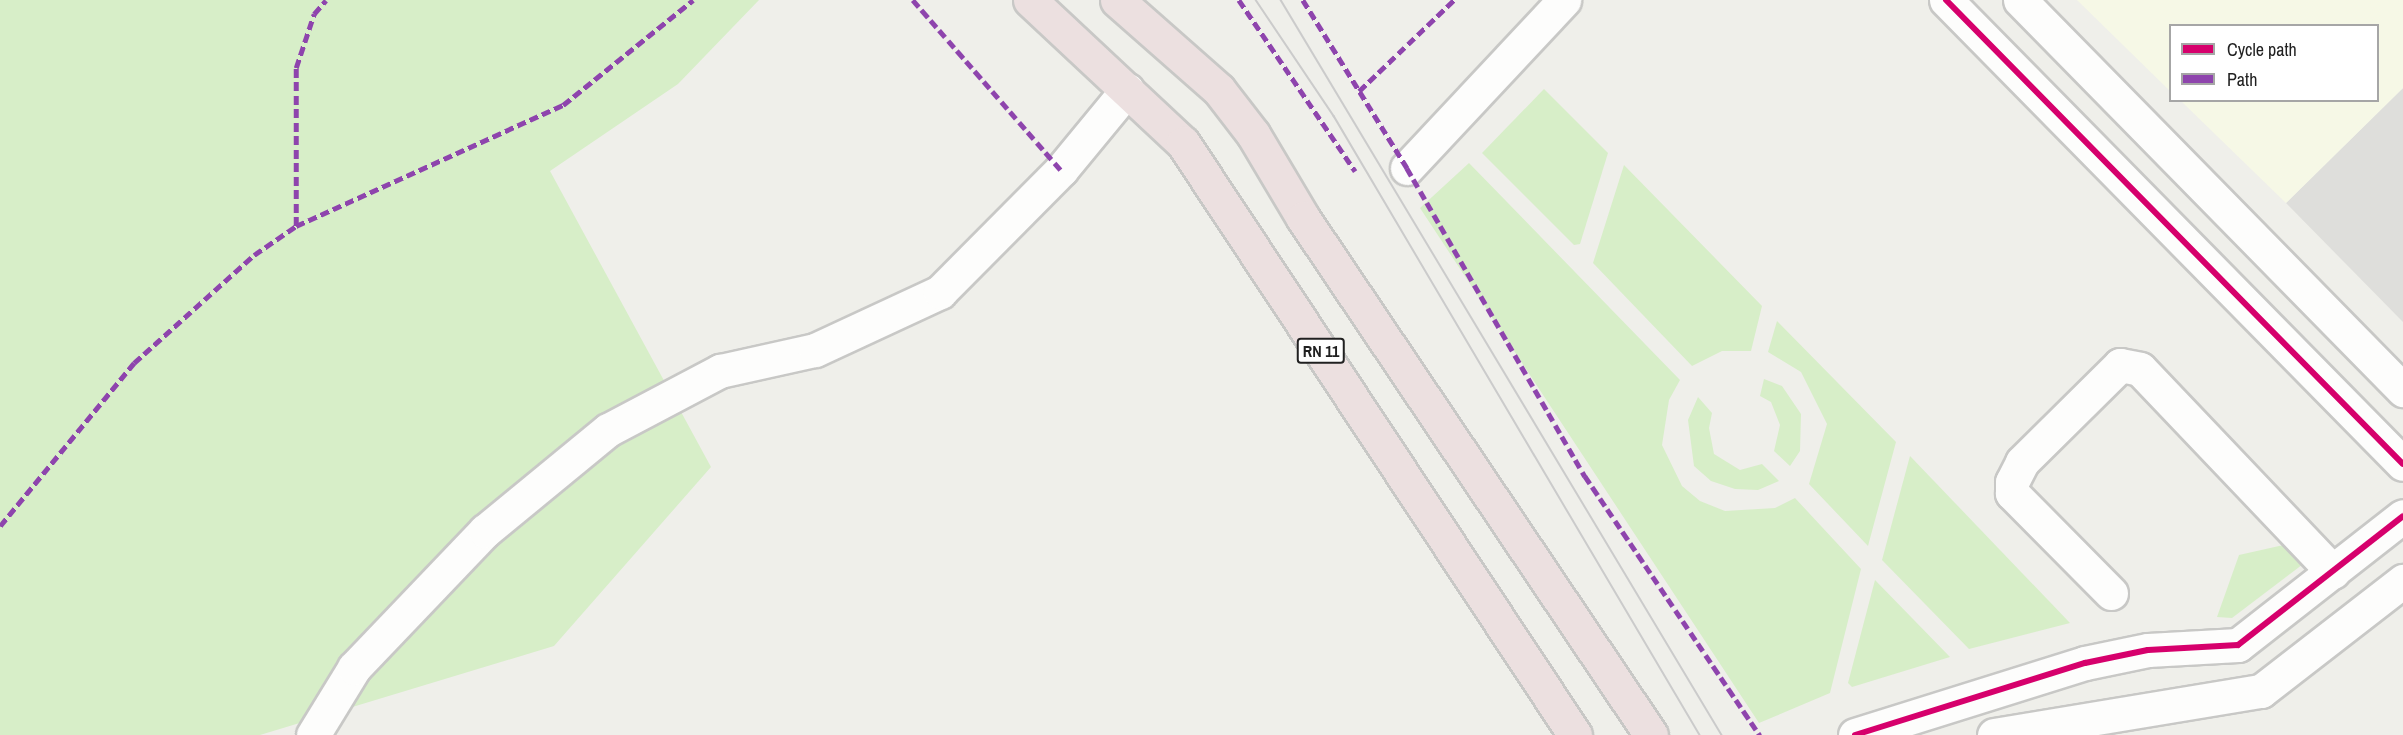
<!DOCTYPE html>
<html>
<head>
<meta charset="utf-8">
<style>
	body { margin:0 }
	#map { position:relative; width:2403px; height:735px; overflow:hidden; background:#efefea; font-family:"Archivo Narrow",sans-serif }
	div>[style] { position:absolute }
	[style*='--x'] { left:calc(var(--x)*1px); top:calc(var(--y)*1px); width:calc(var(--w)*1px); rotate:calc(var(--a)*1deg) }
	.residential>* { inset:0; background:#dededb }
	.education>* { inset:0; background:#f6f8e6 }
	.grass>* { inset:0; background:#d7eec8 }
	.roads { filter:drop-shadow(2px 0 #c8c8c6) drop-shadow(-2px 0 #c8c8c6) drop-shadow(0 2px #c8c8c6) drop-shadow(0 -2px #c8c8c6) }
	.minor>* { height:33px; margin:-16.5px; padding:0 16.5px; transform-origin:16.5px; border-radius:16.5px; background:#fdfdfc }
	.highway>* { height:33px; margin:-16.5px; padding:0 16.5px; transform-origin:16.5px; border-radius:16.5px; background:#ece0e0 }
	.tram>* { height:1.5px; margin:-0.75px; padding:0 0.75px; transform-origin:0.75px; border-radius:0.75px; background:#cbcbcb }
	.quiet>* { height:4.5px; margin-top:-2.25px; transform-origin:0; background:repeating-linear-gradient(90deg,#8e44ad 0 9px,transparent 0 13.5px) }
	.cycleway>* { height:6px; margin:-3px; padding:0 3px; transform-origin:3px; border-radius:3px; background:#d6006c }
	span { translate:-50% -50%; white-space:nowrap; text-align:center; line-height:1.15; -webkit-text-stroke:5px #fff; paint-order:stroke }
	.shield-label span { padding:2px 4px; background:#fff; border:2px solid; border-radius:4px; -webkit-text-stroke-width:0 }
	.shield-label { font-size:16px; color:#212121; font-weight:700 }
	.legend { position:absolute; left:2169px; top:24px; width:210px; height:78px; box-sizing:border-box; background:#fff; border:2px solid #a6a6a6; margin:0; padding:8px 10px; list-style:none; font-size:18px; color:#212121 }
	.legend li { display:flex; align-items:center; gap:12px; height:30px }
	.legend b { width:30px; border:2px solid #a6a6a6 }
</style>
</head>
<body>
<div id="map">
	<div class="residential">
		<div style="clip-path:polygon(2403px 88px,2403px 322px,2286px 203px)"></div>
	</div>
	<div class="education">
		<div style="clip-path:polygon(2077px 0,2403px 0,2403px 88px,2286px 203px,2181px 101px,2378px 100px,2378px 26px,2170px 26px,2170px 91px)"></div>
	</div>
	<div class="grass">
		<div style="clip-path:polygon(0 0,759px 0,678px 84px,550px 171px,711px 467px,554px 646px,260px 735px,0 735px)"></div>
		<div style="clip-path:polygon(1544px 89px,1608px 153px,1580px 244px,1574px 245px,1482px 153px)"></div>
		<div style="clip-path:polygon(1469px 163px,1680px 380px,1669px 400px,1662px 445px,1682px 486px,1700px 501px,1725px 511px,1775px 508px,1795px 498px,1861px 569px,1830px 693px,1759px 723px,1420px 208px)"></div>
		<div style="clip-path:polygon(1624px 165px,1762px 306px,1751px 351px,1722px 351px,1692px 366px,1593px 263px)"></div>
		<div style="clip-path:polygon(1777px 321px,1896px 442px,1868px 546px,1809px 484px,1827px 424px,1801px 372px,1768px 352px)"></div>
		<div style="clip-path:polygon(1764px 379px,1782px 386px,1801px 414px,1800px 451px,1790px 466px,1774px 451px,1780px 425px,1771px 402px,1760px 396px)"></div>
		<div style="clip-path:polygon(1698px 397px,1712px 413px,1709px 428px,1714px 454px,1740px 470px,1762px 464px,1779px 481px,1758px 490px,1735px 489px,1711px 481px,1694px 466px,1688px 420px)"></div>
		<div style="clip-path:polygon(1910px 456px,2070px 623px,1969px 649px,1882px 560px)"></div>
		<div style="clip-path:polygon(2315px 538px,2319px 552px,2232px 618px,2217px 617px,2239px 555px)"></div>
		<div style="clip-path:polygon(1875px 580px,1950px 657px,1852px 687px,1848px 683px)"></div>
	</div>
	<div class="roads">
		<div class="minor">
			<div style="--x:1946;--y:0;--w:651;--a:45.44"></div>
			<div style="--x:2020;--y:0;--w:547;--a:45.52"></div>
			<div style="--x:1407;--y:168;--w:230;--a:-46.9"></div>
			<div style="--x:2111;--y:593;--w:141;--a:-134.7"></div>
			<div style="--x:2012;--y:493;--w:11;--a:-90"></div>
			<div style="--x:2012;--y:482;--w:22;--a:-63"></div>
			<div style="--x:2022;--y:462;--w:138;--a:-44.7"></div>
			<div style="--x:2120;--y:365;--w:20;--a:11"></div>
			<div style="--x:2140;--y:369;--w:280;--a:46.4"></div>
			<div style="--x:313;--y:735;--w:79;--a:-58.5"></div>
			<div style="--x:354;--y:668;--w:190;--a:-46.3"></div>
			<div style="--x:485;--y:531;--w:159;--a:-39.4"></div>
			<div style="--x:608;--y:430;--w:127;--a:-27.8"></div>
			<div style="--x:720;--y:371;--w:97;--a:-12.5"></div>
			<div style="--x:815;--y:350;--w:138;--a:-24.9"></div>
			<div style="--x:940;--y:292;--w:172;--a:-45.2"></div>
			<div style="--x:1061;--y:170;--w:104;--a:-50.5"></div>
			<div style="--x:1855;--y:735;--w:241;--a:-17.4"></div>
			<div style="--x:2085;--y:663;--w:64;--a:-11.7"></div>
			<div style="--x:2148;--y:650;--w:90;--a:-3.2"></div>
			<div style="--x:2238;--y:645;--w:209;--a:-38"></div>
			<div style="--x:1994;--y:735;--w:271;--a:-9.4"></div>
			<div style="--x:2261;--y:691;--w:180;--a:-37.8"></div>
		</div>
		<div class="highway">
			<div style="--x:1030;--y:0;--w:209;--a:43.1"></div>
			<div style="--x:1183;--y:143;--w:710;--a:56.49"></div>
			<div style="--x:1117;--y:0;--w:136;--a:41.4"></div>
			<div style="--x:1219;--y:90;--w:56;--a:52.3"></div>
			<div style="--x:1253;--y:134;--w:98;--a:59.2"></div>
			<div style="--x:1303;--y:218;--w:623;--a:56.05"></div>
		</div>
	</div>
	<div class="tram">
		<div style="--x:1256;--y:0;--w:140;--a:56.1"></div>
		<div style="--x:1334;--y:116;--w:719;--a:59.41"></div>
		<div style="--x:1281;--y:0;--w:857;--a:59.04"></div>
	</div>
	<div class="quiet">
		<div style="--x:913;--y:0;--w:225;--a:49"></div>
		<div style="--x:1239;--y:0;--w:207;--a:55.8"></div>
		<div style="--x:1303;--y:0;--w:198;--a:58.2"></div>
		<div style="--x:1407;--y:168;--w:356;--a:60"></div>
		<div style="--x:1585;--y:476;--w:313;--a:56"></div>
		<div style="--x:1359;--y:91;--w:132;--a:-43.8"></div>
		<div style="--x:296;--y:226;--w:158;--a:-90"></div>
		<div style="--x:296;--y:68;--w:57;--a:-71.6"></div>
		<div style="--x:314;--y:14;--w:18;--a:-49"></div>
		<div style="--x:0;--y:526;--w:211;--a:-50.6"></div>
		<div style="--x:134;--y:363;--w:161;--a:-42"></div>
		<div style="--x:254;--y:255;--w:51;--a:-34.6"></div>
		<div style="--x:296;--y:226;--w:293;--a:-24.4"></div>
		<div style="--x:563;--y:105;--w:167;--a:-38.9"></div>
	</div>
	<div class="cycleway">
		<div style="--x:1946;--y:0;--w:651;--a:45.44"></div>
		<div style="--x:1855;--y:735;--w:241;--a:-17.4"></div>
		<div style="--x:2085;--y:663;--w:64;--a:-11.7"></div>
		<div style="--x:2148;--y:650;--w:90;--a:-3.2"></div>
		<div style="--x:2238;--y:645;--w:209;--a:-38"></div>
	</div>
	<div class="shield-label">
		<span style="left:1321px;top:351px">RN 11</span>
	</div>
	<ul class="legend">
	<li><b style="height:8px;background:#d6006c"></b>Cycle path</li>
	<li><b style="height:8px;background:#8e44ad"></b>Path</li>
	</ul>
</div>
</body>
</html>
